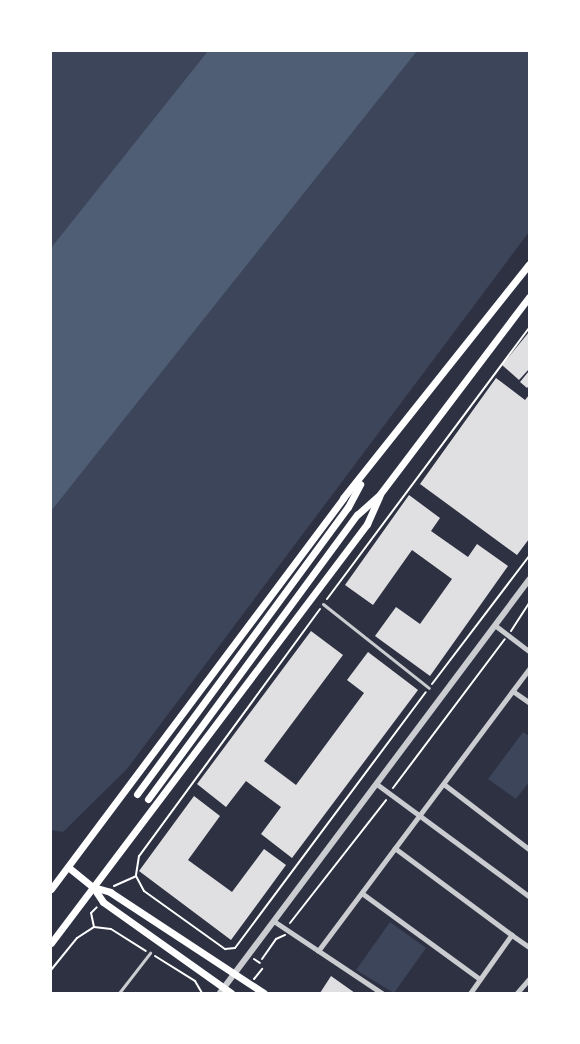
<!DOCTYPE html>
<html>
<head>
<meta charset="utf-8">
<style>
	body { margin:0 }
	#map { position:relative; width:580px; height:1044px; overflow:hidden; background:#2d3142; font-family:Literata,serif }
	div>[style] { position:absolute }
	[style*='--x'] { left:calc(var(--x)*1px); top:calc(var(--y)*1px); width:calc(var(--w)*1px); rotate:calc(var(--a)*1deg) }
	.green>* { inset:0; background:#3c4559 }
	.water>* { inset:0; background:#4f5d75 }
	.building>* { inset:0; background:#e0e0e3 }
	.path>* { height:2px; margin:-1px; padding:0 1px; transform-origin:1px; border-radius:1px; background:#fff }
	.pedestrian>* { height:3px; margin:-1.5px; padding:0 1.5px; transform-origin:1.5px; border-radius:1.5px; background:#caccd0 }
	.minor>* { height:4.5px; margin:-2.25px; padding:0 2.25px; transform-origin:2.25px; border-radius:2.25px; background:#caccd0 }
	.tertiary>* { height:5.5px; margin:-2.75px; padding:0 2.75px; transform-origin:2.75px; border-radius:2.75px; background:#caccd0 }
	.primary>* { height:7px; margin:-3.5px; padding:0 3.5px; transform-origin:3.5px; border-radius:3.5px; background:#fff }
	span { translate:-50% -50%; white-space:nowrap; text-align:center; line-height:1.15; -webkit-text-stroke:5px #fff; paint-order:stroke }
	.frame { position:absolute; inset:0; border:52px solid #fff; pointer-events:none }
</style>
</head>
<body>
<div id="map">
	<div class="green">
		<div style="clip-path:polygon(51px 51px,529px 51px,529px 232px,127px 769px,63px 832px,51px 830px)"></div>
		<div style="clip-path:polygon(523px 732px,529px 736px,529px 782px,516px 799px,488px 779px)"></div>
		<div style="clip-path:polygon(390px 922px,426px 948px,394px 993px,356px 970px)"></div>
	</div>
	<div class="water">
		<div style="clip-path:polygon(208px 51px,417px 51px,51px 511px,51px 248px)"></div>
	</div>
	<div class="building">
		<div style="clip-path:polygon(529px 332px,529px 369px,519px 380px,502px 365px)"></div>
		<div style="clip-path:polygon(529px 371px,529px 386px,527px 388px,520px 382px)"></div>
		<div style="clip-path:polygon(496px 378px,525px 400px,529px 395px,529px 539px,517px 555px,420px 484px)"></div>
		<div style="clip-path:polygon(409px 495px,440px 518px,431px 531px,468px 557px,477px 544px,508px 566px,430px 676px,375px 636px,396px 607px,420px 624px,452px 579px,412px 550px,373px 605px,345px 585px)"></div>
		<div style="clip-path:polygon(311px 631px,343px 655px,264px 761px,296px 785px,364px 693px,347px 680px,368px 652px,418px 690px,292px 858px,261px 834px,281px 807px,246px 781px,226px 807px,197px 784px)"></div>
		<div style="clip-path:polygon(194px 796px,220px 816px,188px 860px,232px 892px,264px 849px,286px 865px,231px 940px,139px 871px)"></div>
		<div style="clip-path:polygon(331px 976px,355px 993px,320px 993px)"></div>
	</div>
	<div class="path">
		<div style="--x:327;--y:599;--w:338;--a:-53.3"></div>
		<div style="--x:320;--y:609;--w:306;--a:126.2"></div>
		<div style="--x:139;--y:856;--w:20;--a:99"></div>
		<div style="--x:136;--y:876;--w:17;--a:62"></div>
		<div style="--x:144;--y:891;--w:100;--a:35.6"></div>
		<div style="--x:225;--y:949;--w:10;--a:-6"></div>
		<div style="--x:235;--y:948;--w:319;--a:-53.3"></div>
		<div style="--x:511;--y:631;--w:33;--a:-57"></div>
		<div style="--x:432;--y:684;--w:161;--a:-52.8"></div>
		<div style="--x:393;--y:788;--w:186;--a:-53.1"></div>
		<div style="--x:114;--y:886;--w:24;--a:-24"></div>
		<div style="--x:290;--y:923;--w:156;--a:-52"></div>
		<div style="--x:94;--y:927;--w:14;--a:-102"></div>
		<div style="--x:91;--y:913;--w:8;--a:-45"></div>
		<div style="--x:155;--y:956;--w:47;--a:32"></div>
		<div style="--x:195;--y:981;--w:14;--a:60"></div>
		<div style="--x:254;--y:959;--w:7;--a:34"></div>
		<div style="--x:262;--y:959;--w:24;--a:-55"></div>
		<div style="--x:276;--y:939;--w:10;--a:-24"></div>
		<div style="--x:51;--y:970;--w:41;--a:-50.9"></div>
		<div style="--x:77;--y:938;--w:20;--a:-33"></div>
		<div style="--x:94;--y:927;--w:17;--a:7"></div>
		<div style="--x:111;--y:929;--w:41;--a:32.2"></div>
		<div style="--x:254;--y:979;--w:13;--a:-51"></div>
	</div>
	<div class="pedestrian">
		<div style="--x:323;--y:604;--w:135;--a:38.4"></div>
		<div style="--x:119;--y:993;--w:51;--a:-52.2"></div>
	</div>
	<div class="minor">
		<div style="--x:495;--y:625;--w:43;--a:37.4"></div>
		<div style="--x:513;--y:691;--w:19;--a:35"></div>
		<div style="--x:377;--y:784;--w:189;--a:36.4"></div>
		<div style="--x:444;--y:784;--w:107;--a:37.4"></div>
		<div style="--x:395;--y:848;--w:146;--a:36.6"></div>
		<div style="--x:512;--y:935;--w:71;--a:125.3"></div>
		<div style="--x:362;--y:893;--w:146;--a:36.1"></div>
		<div style="--x:274;--y:921;--w:130;--a:33.7"></div>
		<div style="--x:512;--y:935;--w:21;--a:35"></div>
		<div style="--x:318;--y:951;--w:352;--a:-53.2"></div>
		<div style="--x:517;--y:993;--w:18;--a:-49"></div>
	</div>
	<div class="tertiary">
		<div style="--x:220;--y:993;--w:516;--a:-53.2"></div>
	</div>
	<div class="primary">
		<div style="--x:137;--y:794;--w:356;--a:-53.7"></div>
		<div style="--x:348;--y:507;--w:26;--a:-62"></div>
		<div style="--x:148;--y:799;--w:353;--a:-53.7"></div>
		<div style="--x:357;--y:515;--w:31;--a:-42"></div>
		<div style="--x:380;--y:494;--w:247;--a:-52.9"></div>
		<div style="--x:68;--y:867;--w:32;--a:39"></div>
		<div style="--x:93;--y:887;--w:18;--a:56"></div>
		<div style="--x:103;--y:902;--w:157;--a:35.4"></div>
		<div style="--x:93;--y:887;--w:18;--a:16"></div>
		<div style="--x:110;--y:892;--w:184;--a:33.3"></div>
		<div style="--x:51;--y:889;--w:488;--a:-53.2"></div>
		<div style="--x:343;--y:498;--w:299;--a:-51.5"></div>
		<div style="--x:51;--y:943;--w:525;--a:-52.98"></div>
		<div style="--x:367;--y:524;--w:30;--a:-66"></div>
	</div>
	<div class="frame"></div>
</div>
</body>
</html>
